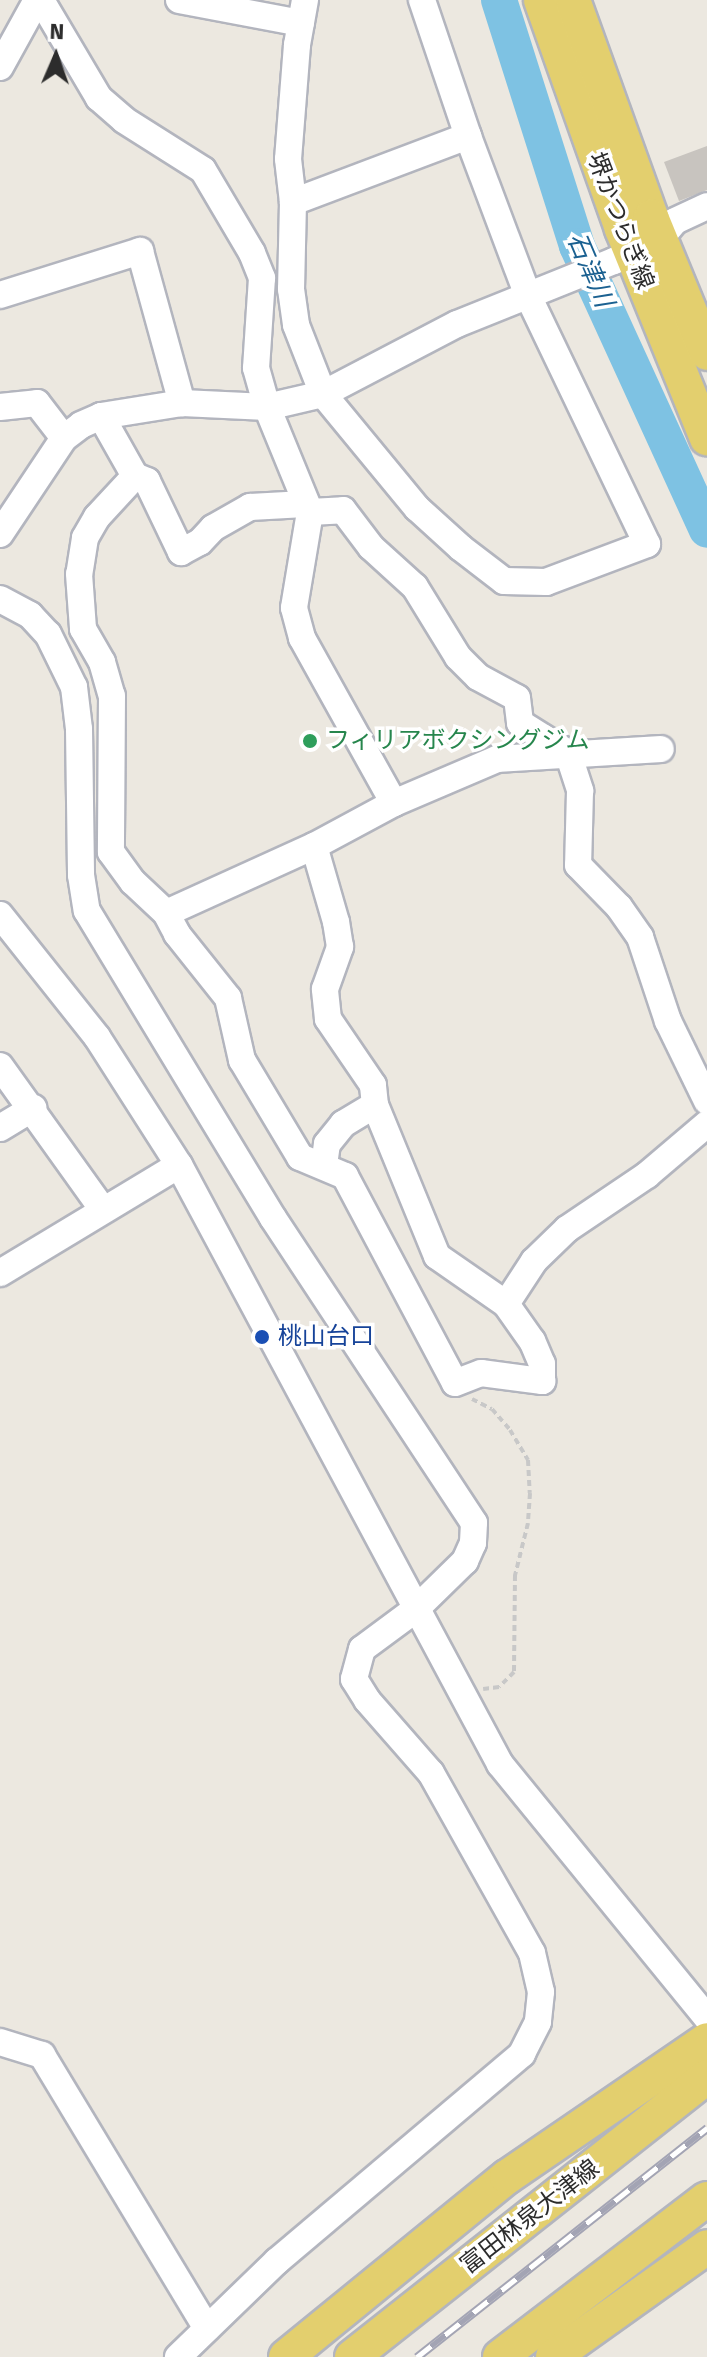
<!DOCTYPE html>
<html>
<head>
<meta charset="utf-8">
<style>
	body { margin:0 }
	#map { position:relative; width:707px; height:2357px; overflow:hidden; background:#ece8e0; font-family:"Fira Sans","Noto Sans JP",sans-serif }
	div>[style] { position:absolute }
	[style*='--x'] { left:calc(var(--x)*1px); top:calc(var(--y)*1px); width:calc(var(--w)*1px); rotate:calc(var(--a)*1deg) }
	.river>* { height:36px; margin:-18px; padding:0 18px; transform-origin:18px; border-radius:18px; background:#7ec2e3 }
	.building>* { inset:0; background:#c8c4bf }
	.path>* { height:4px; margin-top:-2px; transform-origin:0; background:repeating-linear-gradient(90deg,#c8c8c8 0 6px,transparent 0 10px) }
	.roads { filter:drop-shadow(2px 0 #b3b5be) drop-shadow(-2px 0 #b3b5be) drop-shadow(0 2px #b3b5be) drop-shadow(0 -2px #b3b5be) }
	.minor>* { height:26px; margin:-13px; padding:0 13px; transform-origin:13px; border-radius:13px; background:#fff }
	.major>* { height:34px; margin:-17px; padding:0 17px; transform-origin:17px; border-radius:17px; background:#e3cf6e }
	.rail>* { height:9px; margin-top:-4.5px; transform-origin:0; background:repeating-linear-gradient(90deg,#fff 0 18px,#a3a4b4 0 36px); box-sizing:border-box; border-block:2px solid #a3a4b4 }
	.dots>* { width:22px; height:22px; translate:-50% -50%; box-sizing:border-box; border:4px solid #fff; border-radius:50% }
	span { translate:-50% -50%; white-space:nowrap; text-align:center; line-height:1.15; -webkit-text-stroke:7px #fff; paint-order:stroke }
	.street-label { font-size:24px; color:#2c2c2c }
	.leisure-label { font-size:24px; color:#27864d }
	.left { translate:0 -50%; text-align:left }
	.transit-label { font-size:24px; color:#164399 }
	.water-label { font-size:26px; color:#1b6191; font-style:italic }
	.north { position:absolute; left:16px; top:16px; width:80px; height:80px; -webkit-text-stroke:6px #fff; paint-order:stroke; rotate:2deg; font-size:22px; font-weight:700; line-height:32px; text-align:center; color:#2c2c2c }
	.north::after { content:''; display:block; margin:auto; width:28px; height:36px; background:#2c2c2c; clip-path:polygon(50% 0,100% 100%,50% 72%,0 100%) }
</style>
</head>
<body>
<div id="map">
	<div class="river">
		<div style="--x:499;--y:0;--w:258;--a:72.4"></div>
		<div style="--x:577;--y:246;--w:312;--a:65.4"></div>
	</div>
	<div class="building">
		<div style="clip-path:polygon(707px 146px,707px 190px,679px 201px,664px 162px)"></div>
	</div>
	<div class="path">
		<div style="--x:472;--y:1399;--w:22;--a:27"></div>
		<div style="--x:492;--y:1409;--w:28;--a:49"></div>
		<div style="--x:510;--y:1430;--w:35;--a:59"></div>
		<div style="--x:528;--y:1460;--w:33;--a:87"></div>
		<div style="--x:530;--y:1493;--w:30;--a:94"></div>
		<div style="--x:528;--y:1523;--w:54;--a:104"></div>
		<div style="--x:515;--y:1575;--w:97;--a:90.6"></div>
		<div style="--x:514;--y:1672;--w:21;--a:135"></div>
		<div style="--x:499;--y:1687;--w:16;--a:173"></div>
	</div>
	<div class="roads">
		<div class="minor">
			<div style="--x:41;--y:0;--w:114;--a:59.4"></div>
			<div style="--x:99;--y:98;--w:33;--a:41"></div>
			<div style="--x:124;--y:120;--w:93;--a:32.3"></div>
			<div style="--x:203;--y:170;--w:96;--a:59.4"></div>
			<div style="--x:252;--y:253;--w:27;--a:68"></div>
			<div style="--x:262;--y:278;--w:90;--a:93.8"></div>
			<div style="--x:256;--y:368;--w:41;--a:74.2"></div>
			<div style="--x:267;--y:407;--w:113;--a:67.7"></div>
			<div style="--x:310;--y:512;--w:97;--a:99.5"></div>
			<div style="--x:294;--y:608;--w:31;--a:75"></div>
			<div style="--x:302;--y:638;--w:189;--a:60.9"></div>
			<div style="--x:394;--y:803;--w:91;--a:151.7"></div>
			<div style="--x:314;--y:846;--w:162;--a:155.6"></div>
			<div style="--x:179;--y:0;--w:124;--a:10.7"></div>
			<div style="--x:305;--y:0;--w:46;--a:100.1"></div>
			<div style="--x:297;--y:45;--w:114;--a:94.5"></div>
			<div style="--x:288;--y:159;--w:43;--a:83.4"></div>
			<div style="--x:293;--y:202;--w:87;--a:91.3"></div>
			<div style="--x:291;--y:289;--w:36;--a:82"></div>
			<div style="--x:296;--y:325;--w:74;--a:68.6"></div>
			<div style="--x:323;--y:394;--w:148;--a:50.5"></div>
			<div style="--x:417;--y:508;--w:59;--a:42.3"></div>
			<div style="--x:461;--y:548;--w:54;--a:37.5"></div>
			<div style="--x:504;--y:581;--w:42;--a:1.4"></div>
			<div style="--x:546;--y:582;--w:108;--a:-20.6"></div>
			<div style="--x:647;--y:544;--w:275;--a:-115.6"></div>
			<div style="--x:528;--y:296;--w:171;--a:-110.6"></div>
			<div style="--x:468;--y:136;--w:144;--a:-108.7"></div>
			<div style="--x:0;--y:67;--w:77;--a:-61.1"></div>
			<div style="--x:293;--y:202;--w:187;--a:-20.7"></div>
			<div style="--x:0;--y:295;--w:147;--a:-17.4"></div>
			<div style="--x:140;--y:251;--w:158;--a:74.6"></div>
			<div style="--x:0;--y:407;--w:37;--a:-6"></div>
			<div style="--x:37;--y:403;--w:44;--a:52.4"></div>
			<div style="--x:101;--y:416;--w:69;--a:60.5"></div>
			<div style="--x:135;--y:476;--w:56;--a:132.8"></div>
			<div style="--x:97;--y:517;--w:24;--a:120"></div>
			<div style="--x:85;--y:538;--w:36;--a:99"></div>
			<div style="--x:79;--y:574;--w:55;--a:85.8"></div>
			<div style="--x:83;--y:629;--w:38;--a:60"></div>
			<div style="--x:102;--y:662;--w:35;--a:74"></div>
			<div style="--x:112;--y:696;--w:156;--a:90.4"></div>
			<div style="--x:111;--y:852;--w:37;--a:54"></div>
			<div style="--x:133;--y:882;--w:45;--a:43.2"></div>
			<div style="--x:166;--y:913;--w:24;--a:62"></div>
			<div style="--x:177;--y:934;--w:82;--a:51.4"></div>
			<div style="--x:228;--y:998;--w:64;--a:77.3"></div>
			<div style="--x:242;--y:1060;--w:113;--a:59.1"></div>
			<div style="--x:300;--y:1157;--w:49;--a:22.9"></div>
			<div style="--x:345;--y:1176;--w:234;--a:62"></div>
			<div style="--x:455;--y:1383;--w:28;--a:-21"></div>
			<div style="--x:481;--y:1373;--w:62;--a:7.5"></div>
			<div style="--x:542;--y:1381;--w:17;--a:-90"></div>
			<div style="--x:542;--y:1364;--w:25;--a:-113"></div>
			<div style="--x:532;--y:1341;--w:45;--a:-125.1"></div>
			<div style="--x:506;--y:1304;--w:84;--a:-145.2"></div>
			<div style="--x:437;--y:1256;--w:163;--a:-112.3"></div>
			<div style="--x:375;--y:1105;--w:20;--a:-96"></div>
			<div style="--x:373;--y:1085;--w:80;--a:-124.3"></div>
			<div style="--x:328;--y:1019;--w:30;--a:-96"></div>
			<div style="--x:325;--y:989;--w:45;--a:-70.3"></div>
			<div style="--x:340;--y:947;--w:25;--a:-99"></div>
			<div style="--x:336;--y:922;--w:79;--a:-106.1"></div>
			<div style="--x:135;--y:476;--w:13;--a:23"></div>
			<div style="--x:147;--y:481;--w:79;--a:64.4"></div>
			<div style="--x:181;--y:552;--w:21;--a:-28"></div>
			<div style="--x:200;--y:542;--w:19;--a:-47"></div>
			<div style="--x:213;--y:528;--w:43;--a:-29.6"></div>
			<div style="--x:250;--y:507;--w:55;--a:-3.1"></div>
			<div style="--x:310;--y:512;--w:33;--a:-3"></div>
			<div style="--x:343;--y:510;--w:46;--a:52.9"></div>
			<div style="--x:371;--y:547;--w:59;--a:42.3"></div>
			<div style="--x:415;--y:587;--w:82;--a:58.4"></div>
			<div style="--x:458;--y:657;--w:28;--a:45"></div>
			<div style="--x:478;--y:677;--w:44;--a:28.3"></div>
			<div style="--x:517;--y:698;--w:25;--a:83"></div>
			<div style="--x:520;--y:723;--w:57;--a:32"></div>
			<div style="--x:568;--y:753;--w:40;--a:72"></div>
			<div style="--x:580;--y:791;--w:74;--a:91.5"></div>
			<div style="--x:578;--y:865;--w:59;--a:45.7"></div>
			<div style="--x:619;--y:907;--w:37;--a:55"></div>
			<div style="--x:640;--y:937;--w:89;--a:71.6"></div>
			<div style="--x:668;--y:1021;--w:89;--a:64"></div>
			<div style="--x:0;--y:534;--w:115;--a:-56.3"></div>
			<div style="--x:64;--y:438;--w:21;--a:-37"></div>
			<div style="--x:81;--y:425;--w:22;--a:-24"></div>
			<div style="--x:101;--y:416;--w:82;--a:-9.1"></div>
			<div style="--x:182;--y:403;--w:85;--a:2.7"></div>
			<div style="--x:267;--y:407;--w:57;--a:-13.1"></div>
			<div style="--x:323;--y:394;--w:151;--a:-27.6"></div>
			<div style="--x:457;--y:324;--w:169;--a:-21.9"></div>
			<div style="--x:614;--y:261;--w:51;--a:-25.6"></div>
			<div style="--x:660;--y:239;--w:23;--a:-50"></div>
			<div style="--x:675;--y:221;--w:35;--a:-25"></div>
			<div style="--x:0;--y:599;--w:34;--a:28"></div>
			<div style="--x:30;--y:615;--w:26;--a:47"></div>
			<div style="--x:48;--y:634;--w:59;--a:63.9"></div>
			<div style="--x:74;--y:687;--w:42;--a:83.2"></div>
			<div style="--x:79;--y:729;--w:146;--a:89.2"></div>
			<div style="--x:81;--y:875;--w:36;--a:81"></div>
			<div style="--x:87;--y:911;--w:359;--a:58.8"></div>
			<div style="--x:273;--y:1218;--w:365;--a:56.6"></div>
			<div style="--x:474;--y:1523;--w:20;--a:93"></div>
			<div style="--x:473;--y:1543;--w:20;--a:114"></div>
			<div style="--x:465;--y:1561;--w:69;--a:135.6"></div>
			<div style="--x:416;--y:1609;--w:67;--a:143.5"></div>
			<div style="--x:362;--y:1649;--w:31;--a:105"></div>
			<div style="--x:354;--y:1679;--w:25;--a:58"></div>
			<div style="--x:367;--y:1700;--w:97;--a:48.8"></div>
			<div style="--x:431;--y:1773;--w:206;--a:60.7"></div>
			<div style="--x:532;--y:1953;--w:40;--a:77"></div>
			<div style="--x:541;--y:1992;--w:30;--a:96"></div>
			<div style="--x:538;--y:2022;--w:36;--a:117"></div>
			<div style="--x:522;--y:2054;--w:321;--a:139.8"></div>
			<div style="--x:277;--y:2261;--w:138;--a:135.9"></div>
			<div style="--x:394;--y:803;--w:112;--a:-23.1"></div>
			<div style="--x:497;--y:759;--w:164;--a:-3.5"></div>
			<div style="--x:0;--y:915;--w:156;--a:51.5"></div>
			<div style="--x:97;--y:1037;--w:152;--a:57.4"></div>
			<div style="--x:179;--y:1165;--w:680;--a:61.81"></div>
			<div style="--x:500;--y:1764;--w:328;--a:50.8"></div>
			<div style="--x:0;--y:1066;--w:177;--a:54.4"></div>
			<div style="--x:0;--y:1128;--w:39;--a:-31"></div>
			<div style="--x:324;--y:1165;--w:21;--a:-82"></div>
			<div style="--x:327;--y:1144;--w:26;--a:-51"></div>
			<div style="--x:343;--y:1124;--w:37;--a:-31"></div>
			<div style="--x:0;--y:1273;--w:209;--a:-31.1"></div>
			<div style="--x:506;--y:1304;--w:51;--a:-56.9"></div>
			<div style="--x:534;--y:1261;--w:46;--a:-44.1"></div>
			<div style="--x:567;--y:1229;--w:97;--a:-34"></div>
			<div style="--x:647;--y:1175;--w:79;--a:-40.4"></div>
			<div style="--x:0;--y:2042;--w:44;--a:17.2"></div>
			<div style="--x:42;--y:2055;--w:319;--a:58.9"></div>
		</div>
		<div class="major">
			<div style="--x:541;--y:0;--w:243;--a:70.5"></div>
			<div style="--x:622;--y:229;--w:226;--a:67.9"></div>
			<div style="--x:573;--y:0;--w:231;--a:70.2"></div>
			<div style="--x:651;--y:217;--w:147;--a:67.6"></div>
			<div style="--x:286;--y:2357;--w:285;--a:-39.2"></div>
			<div style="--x:507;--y:2177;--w:242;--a:-34.4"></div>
			<div style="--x:352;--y:2357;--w:452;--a:-38.3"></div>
			<div style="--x:500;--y:2357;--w:260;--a:-37.4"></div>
			<div style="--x:553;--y:2357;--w:189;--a:-35.5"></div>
		</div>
	</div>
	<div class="rail">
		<div style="--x:417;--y:2357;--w:370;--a:-38.3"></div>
	</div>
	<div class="dots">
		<div style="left:310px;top:741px;background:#2e9e5b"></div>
		<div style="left:262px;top:1337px;background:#1a4fb4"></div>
	</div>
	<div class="street-label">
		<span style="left:620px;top:221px;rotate:69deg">堺かつらぎ線</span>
		<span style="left:530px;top:2217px;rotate:-38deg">富田林泉大津線</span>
	</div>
	<div class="leisure-label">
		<span class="left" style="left:326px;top:741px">フィリアボクシングジム</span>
	</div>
	<div class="transit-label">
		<span class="left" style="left:278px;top:1337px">桃山台口</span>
	</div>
	<div class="water-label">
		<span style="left:590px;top:270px;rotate:67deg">石津川</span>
	</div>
	<div class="north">N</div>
</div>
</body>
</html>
